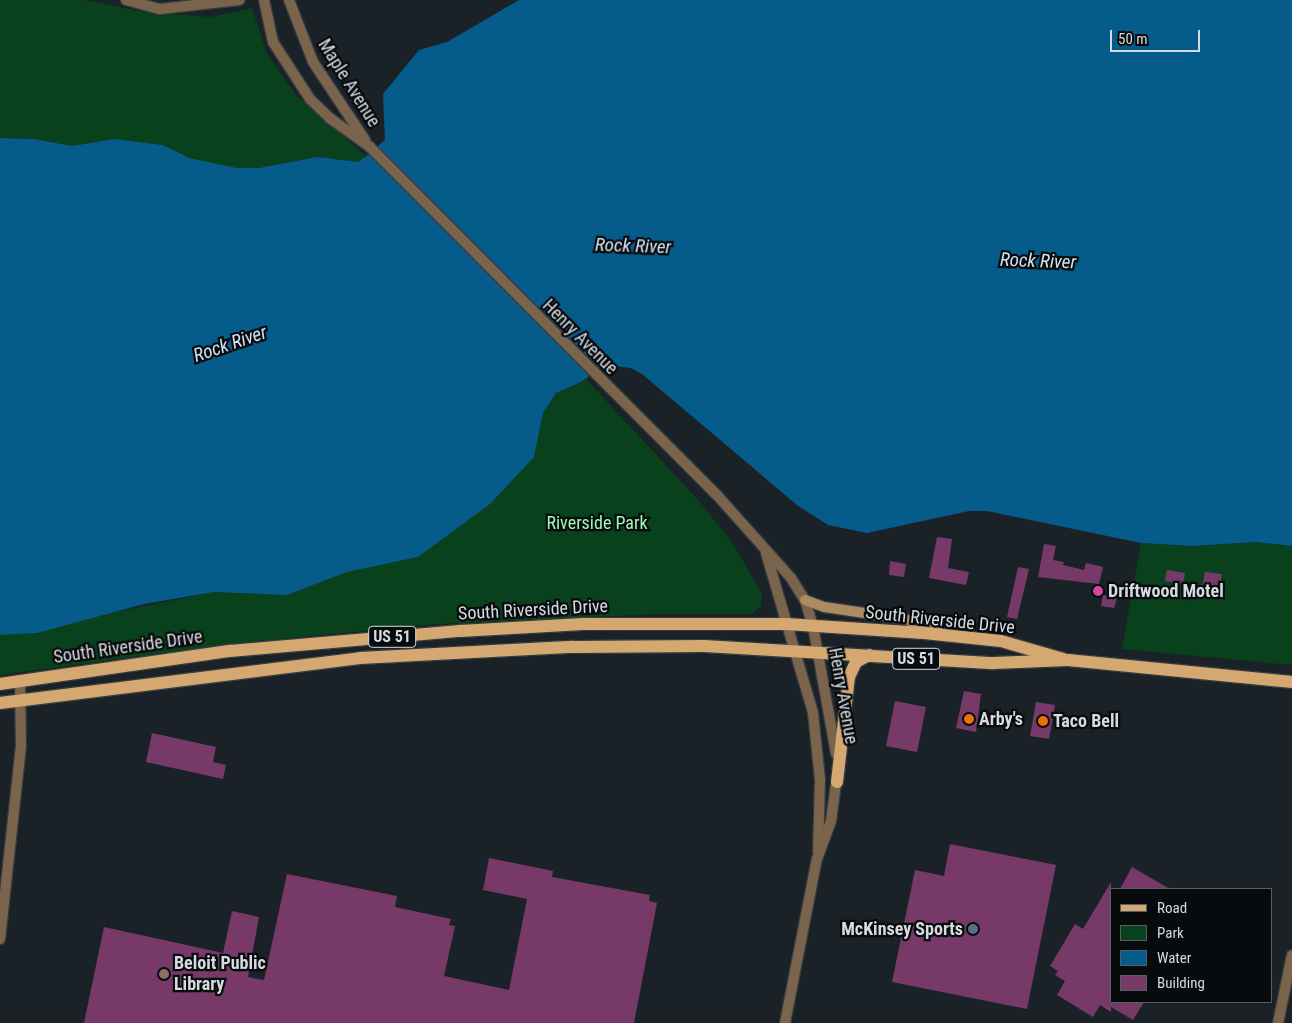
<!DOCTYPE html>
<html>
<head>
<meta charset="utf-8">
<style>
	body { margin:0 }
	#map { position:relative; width:1292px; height:1023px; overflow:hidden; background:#1a2228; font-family:"Roboto Condensed",sans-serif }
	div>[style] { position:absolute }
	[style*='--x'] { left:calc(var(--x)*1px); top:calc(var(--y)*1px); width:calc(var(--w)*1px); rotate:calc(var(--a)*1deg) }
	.green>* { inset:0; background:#09411d }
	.water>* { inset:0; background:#055c8b }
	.building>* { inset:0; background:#773a68 }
	.roads { filter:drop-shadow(1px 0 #343c42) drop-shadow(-1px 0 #343c42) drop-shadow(0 1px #343c42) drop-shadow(0 -1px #343c42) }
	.minor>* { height:10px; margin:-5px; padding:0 5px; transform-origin:5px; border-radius:5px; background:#7a644b }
	.tertiary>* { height:10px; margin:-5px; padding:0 5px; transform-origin:5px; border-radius:5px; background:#7a644b }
	.secondary>* { height:10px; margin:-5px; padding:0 5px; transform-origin:5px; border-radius:5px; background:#ad8b61 }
	.primary>* { height:12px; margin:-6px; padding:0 6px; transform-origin:6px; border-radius:6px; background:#d5a871 }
	.dots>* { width:14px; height:14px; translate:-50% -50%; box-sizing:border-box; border:2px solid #080b0e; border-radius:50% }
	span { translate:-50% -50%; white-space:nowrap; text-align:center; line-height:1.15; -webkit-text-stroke:4.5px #080b0e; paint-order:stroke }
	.shield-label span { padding:1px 4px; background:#080b0e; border:1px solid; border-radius:4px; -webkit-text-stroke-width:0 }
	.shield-label { font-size:16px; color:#d6dbdf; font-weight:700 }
	.street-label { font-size:18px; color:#d6dbdf }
	.park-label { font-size:18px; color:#9dfbb2 }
	.poi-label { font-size:18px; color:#d6dbdf; font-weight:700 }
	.left { translate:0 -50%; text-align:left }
	.right { translate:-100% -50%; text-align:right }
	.water-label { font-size:19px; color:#d0e1ef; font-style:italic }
	.legend { position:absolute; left:1110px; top:888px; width:162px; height:115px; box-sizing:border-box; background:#080b0e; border:1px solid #5a5e62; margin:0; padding:6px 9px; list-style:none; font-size:15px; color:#d6dbdf }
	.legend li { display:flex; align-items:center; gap:10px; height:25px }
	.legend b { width:25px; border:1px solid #5a5e62 }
	.scale { position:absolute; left:1110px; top:30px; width:90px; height:22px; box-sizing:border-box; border:2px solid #d6dbdf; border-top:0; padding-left:6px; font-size:15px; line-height:18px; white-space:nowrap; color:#d6dbdf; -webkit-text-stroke:4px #080b0e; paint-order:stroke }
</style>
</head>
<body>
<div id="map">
	<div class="green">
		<div style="clip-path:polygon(0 0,85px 0,144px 12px,210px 17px,252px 8px,267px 54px,296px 95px,367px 157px,359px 162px,317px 157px,259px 168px,237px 168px,189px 158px,163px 145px,114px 139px,72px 146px,34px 139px,0 138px)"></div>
		<div style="clip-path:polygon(586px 379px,700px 502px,733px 544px,762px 594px,761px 606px,752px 614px,657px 614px,436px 624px,239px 643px,0 675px,0 635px,214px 592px,287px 595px,347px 572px,418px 557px,534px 457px,543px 413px,556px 393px)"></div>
		<div style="clip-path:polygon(1256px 542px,1292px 546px,1292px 665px,1122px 649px,1141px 543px,1193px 546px)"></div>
	</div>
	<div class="water">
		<div style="clip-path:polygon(519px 0,1292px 0,1292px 546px,1256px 542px,1193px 546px,1141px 543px,987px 511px,969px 511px,867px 533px,828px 525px,797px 505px,642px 374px,631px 368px,605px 365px,581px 382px,556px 393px,543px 413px,534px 457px,490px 504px,418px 557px,347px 572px,287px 595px,214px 592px,144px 604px,37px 633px,0 635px,0 138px,34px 139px,72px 146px,114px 139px,163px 145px,189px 158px,237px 168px,259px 168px,317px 157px,359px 162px,385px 140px,383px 94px,419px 50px,447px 42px)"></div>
	</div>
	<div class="building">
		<div style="clip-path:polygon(937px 537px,952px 539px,948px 568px,969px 572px,966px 585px,929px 578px)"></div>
		<div style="clip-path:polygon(1044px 544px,1056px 546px,1053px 560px,1064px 562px,1063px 565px,1084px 570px,1086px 563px,1103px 567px,1099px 584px,1038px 577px)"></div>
		<div style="clip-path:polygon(890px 561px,906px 564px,904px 577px,889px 575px)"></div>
		<div style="clip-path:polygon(1018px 567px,1029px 569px,1017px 619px,1007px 617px)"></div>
		<div style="clip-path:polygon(1167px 570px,1185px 573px,1183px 584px,1165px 581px)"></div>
		<div style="clip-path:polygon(1205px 572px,1222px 574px,1219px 591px,1202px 588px)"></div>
		<div style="clip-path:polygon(1103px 595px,1117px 598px,1114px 608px,1101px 606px)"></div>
		<div style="clip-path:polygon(964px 691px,981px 694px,976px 732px,956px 728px)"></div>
		<div style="clip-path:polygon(895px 701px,926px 707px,917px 752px,886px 746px)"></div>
		<div style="clip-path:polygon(1036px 702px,1055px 705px,1049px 739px,1030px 736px)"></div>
		<div style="clip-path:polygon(152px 733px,216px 747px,213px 762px,226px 765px,223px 779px,146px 762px)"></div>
		<div style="clip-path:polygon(950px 844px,1056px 865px,1027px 1009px,892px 982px,915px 870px,944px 876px)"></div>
		<div style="clip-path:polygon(489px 858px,553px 871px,552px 877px,650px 895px,649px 901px,657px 903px,634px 1023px,84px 1023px,104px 927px,223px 953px,232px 911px,259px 917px,248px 977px,264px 980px,287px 874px,397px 896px,395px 907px,451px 919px,449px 925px,455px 926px,444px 976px,509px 990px,527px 899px,483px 890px)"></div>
		<div style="clip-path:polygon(1132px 867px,1170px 889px,1120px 889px)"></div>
		<div style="clip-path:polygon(1111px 882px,1111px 1002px,1144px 1002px,1133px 1020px,1111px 1007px,1111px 1012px,1100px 1005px,1093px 1017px,1057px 995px,1065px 981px,1055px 975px,1058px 971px,1050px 966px,1075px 924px,1083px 929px)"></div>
	</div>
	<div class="roads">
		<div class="minor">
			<div style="--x:0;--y:939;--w:194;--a:-83.8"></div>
			<div style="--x:21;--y:746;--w:65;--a:-90.9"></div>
			<div style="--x:1278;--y:1023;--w:69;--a:-78.4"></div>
		</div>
		<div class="tertiary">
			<div style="--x:126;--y:0;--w:35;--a:15"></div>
			<div style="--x:160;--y:9;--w:80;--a:-6.5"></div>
			<div style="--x:264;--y:0;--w:43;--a:77.9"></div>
			<div style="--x:273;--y:42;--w:68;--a:57"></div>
			<div style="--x:310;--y:99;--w:29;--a:44"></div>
			<div style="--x:331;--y:119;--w:48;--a:35.7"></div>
			<div style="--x:370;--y:147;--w:490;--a:45.1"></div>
			<div style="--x:716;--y:494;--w:113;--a:48.2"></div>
			<div style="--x:791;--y:578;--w:26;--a:58"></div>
			<div style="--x:805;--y:600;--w:27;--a:73"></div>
			<div style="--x:813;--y:626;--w:130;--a:79.8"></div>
			<div style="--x:289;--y:0;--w:66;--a:68.8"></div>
			<div style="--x:313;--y:62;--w:94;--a:56.3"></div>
			<div style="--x:766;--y:553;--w:167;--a:73.6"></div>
			<div style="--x:813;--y:713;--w:67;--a:84"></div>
			<div style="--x:820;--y:780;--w:71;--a:91.6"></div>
			<div style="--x:785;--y:1023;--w:167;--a:-79"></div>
			<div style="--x:817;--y:859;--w:40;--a:-69.8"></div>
			<div style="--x:831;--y:821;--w:45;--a:-82.4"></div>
		</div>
		<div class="secondary">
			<div style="--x:805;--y:600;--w:20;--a:20"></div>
			<div style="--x:824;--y:607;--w:82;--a:8.4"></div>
			<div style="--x:905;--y:619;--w:35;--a:20"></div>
		</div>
		<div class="primary">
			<div style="--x:0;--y:684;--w:232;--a:-8.2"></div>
			<div style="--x:230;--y:651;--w:231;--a:-5"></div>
			<div style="--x:460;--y:631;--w:123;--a:-3.3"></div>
			<div style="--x:583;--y:624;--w:203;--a:0"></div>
			<div style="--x:786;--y:624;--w:138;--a:3.7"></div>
			<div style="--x:924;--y:633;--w:77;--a:5.9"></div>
			<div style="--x:1001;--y:641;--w:65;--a:16.2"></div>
			<div style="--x:0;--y:703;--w:363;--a:-7.1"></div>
			<div style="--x:360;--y:658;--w:213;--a:-3"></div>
			<div style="--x:573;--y:647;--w:131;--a:-0.4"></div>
			<div style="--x:704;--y:646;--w:290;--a:3.4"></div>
			<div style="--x:994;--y:663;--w:74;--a:-2.3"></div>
			<div style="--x:1068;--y:660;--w:225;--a:5.6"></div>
			<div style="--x:837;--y:782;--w:106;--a:-83.5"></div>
			<div style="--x:849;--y:677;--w:17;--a:-65"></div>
			<div style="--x:856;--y:662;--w:15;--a:-28"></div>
		</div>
	</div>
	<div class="dots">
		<div style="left:1098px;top:591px;background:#d1479c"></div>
		<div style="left:969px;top:719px;background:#e8710a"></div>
		<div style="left:1043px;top:721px;background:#e8710a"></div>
		<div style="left:973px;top:929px;background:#5c6f8a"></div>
		<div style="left:164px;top:974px;background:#8d6e63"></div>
	</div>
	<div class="shield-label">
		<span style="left:392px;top:637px">US 51</span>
		<span style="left:916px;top:659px">US 51</span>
	</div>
	<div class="street-label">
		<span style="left:349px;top:83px;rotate:58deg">Maple Avenue</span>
		<span style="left:580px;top:337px;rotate:45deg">Henry Avenue</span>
		<span style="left:533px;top:610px;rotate:-3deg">South Riverside Drive</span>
		<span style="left:940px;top:620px;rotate:6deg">South Riverside Drive</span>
		<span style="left:128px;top:647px;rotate:-8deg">South Riverside Drive</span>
		<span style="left:843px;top:696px;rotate:80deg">Henry Avenue</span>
	</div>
	<div class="park-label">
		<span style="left:597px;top:523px">Riverside Park</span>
	</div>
	<div class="poi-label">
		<span class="left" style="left:1108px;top:591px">Driftwood Motel</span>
		<span class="left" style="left:979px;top:719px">Arby's</span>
		<span class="left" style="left:1053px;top:721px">Taco Bell</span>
		<span class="right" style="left:963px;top:929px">McKinsey Sports</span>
		<span class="left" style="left:174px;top:974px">Beloit Public<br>Library</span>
	</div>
	<div class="water-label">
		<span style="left:633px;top:246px;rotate:2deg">Rock River</span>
		<span style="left:1038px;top:261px;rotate:2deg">Rock River</span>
		<span style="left:230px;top:344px;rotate:-19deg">Rock River</span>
	</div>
	<ul class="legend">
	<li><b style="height:6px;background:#d5a871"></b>Road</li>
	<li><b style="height:14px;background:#09411d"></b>Park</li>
	<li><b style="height:14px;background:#055c8b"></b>Water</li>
	<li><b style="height:14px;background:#773a68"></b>Building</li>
	</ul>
	<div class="scale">50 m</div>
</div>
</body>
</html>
